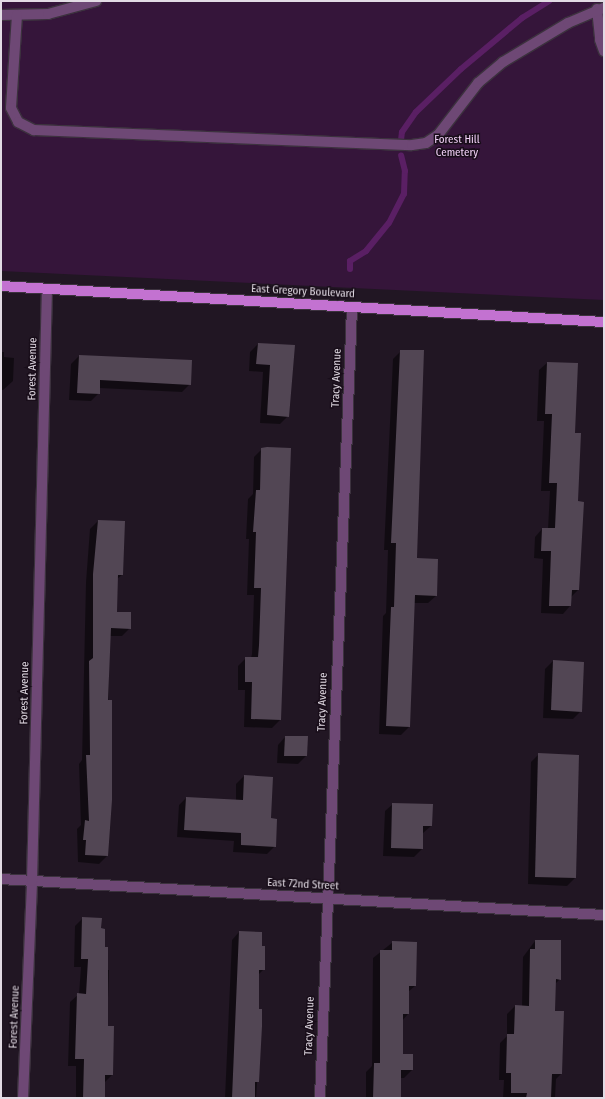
<!DOCTYPE html>
<html>
<head>
<meta charset="utf-8">
<style>
	body { margin:0 }
	#map { position:relative; width:605px; height:1099px; overflow:hidden; background:#211623; font-family:"Fira Sans Condensed",sans-serif }
	div>[style] { position:absolute }
	[style*='--x'] { left:calc(var(--x)*1px); top:calc(var(--y)*1px); width:calc(var(--w)*1px); rotate:calc(var(--a)*1deg) }
	.green>* { inset:0; background:#35153a }
	.shadow>* { inset:0; background:#0007 }
	.stream>* { height:6px; margin:-3px; padding:0 3px; transform-origin:3px; border-radius:3px; background:#5a1f64 }
	.building>* { inset:0; background:#524654 }
	.roads { filter:drop-shadow(1px 0 #3c323e) drop-shadow(-1px 0 #3c323e) drop-shadow(0 1px #3c323e) drop-shadow(0 -1px #3c323e) }
	.minor>* { height:10px; margin:-5px; padding:0 5px; transform-origin:5px; border-radius:5px; background:#6e4875 }
	.major>* { height:10px; margin:-5px; padding:0 5px; transform-origin:5px; border-radius:5px; background:#c372d1 }
	span { translate:-50% -50%; white-space:nowrap; text-align:center; line-height:1.15; -webkit-text-stroke:3px #180d19; paint-order:stroke }
	.park-label { font-size:11px; color:#f1d0f6 }
	.street-label { font-size:11px; color:#e2dbe4 }
	.frame { position:absolute; inset:0; border:2px solid #e2dbe4; pointer-events:none }
</style>
</head>
<body>
<div id="map">
	<div class="green">
		<div style="clip-path:polygon(1px 1px,604px 1px,604px 300px,1px 271px)"></div>
	</div>
	<div class="shadow">
		<div style="clip-path:polygon(258px 344px,294px 346px,288px 416px,280px 424px,260px 423px,263px 372px,249px 371px,250px 352px)"></div>
		<div style="clip-path:polygon(401px 351px,416px 559px,436px 596px,428px 603px,414px 603px,409px 727px,401px 735px,379px 734px,383px 616px,386px 613px,388px 550px,384px 550px,393px 359px)"></div>
		<div style="clip-path:polygon(1px 352px,4px 352px,4px 357px,14px 358px,13px 381px,3px 390px,1px 390px)"></div>
		<div style="clip-path:polygon(79px 356px,191px 361px,190px 384px,182px 392px,99px 388px,99px 393px,91px 401px,69px 400px,71px 364px)"></div>
		<div style="clip-path:polygon(547px 363px,574px 434px,578px 590px,571px 597px,570px 606px,563px 614px,541px 613px,543px 559px,534px 558px,535px 537px,542px 529px,548px 529px,550px 491px,541px 491px,544px 421px,537px 421px,539px 370px)"></div>
		<div style="clip-path:polygon(262px 449px,280px 720px,272px 728px,244px 727px,245px 690px,238px 690px,238px 666px,246px 658px,251px 658px,252px 654px,254px 595px,247px 595px,249px 539px,246px 539px,248px 499px,253px 494px,254px 457px)"></div>
		<div style="clip-path:polygon(98px 521px,122px 575px,117px 579px,116px 613px,130px 628px,122px 636px,109px 636px,107px 856px,99px 864px,78px 862px,77px 829px,81px 825px,79px 764px,82px 760px,86px 582px,90px 529px)"></div>
		<div style="clip-path:polygon(553px 661px,581px 711px,573px 719px,543px 718px,545px 669px)"></div>
		<div style="clip-path:polygon(285px 737px,306px 756px,298px 764px,277px 763px,278px 745px)"></div>
		<div style="clip-path:polygon(539px 754px,575px 878px,567px 886px,528px 884px,531px 762px)"></div>
		<div style="clip-path:polygon(244px 776px,270px 819px,275px 846px,267px 854px,233px 852px,234px 841px,177px 837px,179px 805px,186px 798px,236px 801px,236px 784px)"></div>
		<div style="clip-path:polygon(393px 804px,431px 826px,422px 834px,422px 849px,414px 857px,383px 856px,385px 811px)"></div>
		<div style="clip-path:polygon(83px 918px,104px 948px,107px 970px,109px 970px,107px 1027px,112px 1075px,104px 1083px,104px 1098px,76px 1098px,76px 1066px,68px 1066px,70px 1002px,79px 994px,81px 967px,74px 967px,75px 926px)"></div>
		<div style="clip-path:polygon(239px 932px,261px 947px,264px 969px,258px 975px,258px 1010px,261px 1026px,256px 1098px,225px 1098px,232px 940px)"></div>
		<div style="clip-path:polygon(535px 941px,560px 979px,554px 985px,554px 1012px,561px 1074px,556px 1079px,555px 1098px,503px 1098px,504px 1080px,499px 1080px,500px 1043px,507px 1036px,507px 1014px,515px 1006px,522px 1006px,523px 957px)"></div>
		<div style="clip-path:polygon(393px 942px,415px 986px,408px 992px,408px 1014px,402px 1021px,402px 1054px,412px 1070px,404px 1078px,400px 1078px,400px 1098px,366px 1098px,366px 1072px,372px 1066px,373px 958px)"></div>
	</div>
	<div class="stream">
		<div style="--x:401;--y:140;--w:8;--a:-83"></div>
		<div style="--x:402;--y:132;--w:24;--a:-55"></div>
		<div style="--x:416;--y:112;--w:62;--a:-43.7"></div>
		<div style="--x:461;--y:69;--w:80;--a:-39.9"></div>
		<div style="--x:522;--y:18;--w:32;--a:-32"></div>
		<div style="--x:350;--y:269;--w:8;--a:-90"></div>
		<div style="--x:350;--y:261;--w:19;--a:-32"></div>
		<div style="--x:366;--y:251;--w:36;--a:-51"></div>
		<div style="--x:389;--y:223;--w:33;--a:-63"></div>
		<div style="--x:404;--y:194;--w:23;--a:-88"></div>
		<div style="--x:405;--y:171;--w:16;--a:-104"></div>
	</div>
	<div class="building">
		<div style="clip-path:polygon(258px 343px,295px 345px,289px 417px,267px 415px,270px 365px,256px 364px)"></div>
		<div style="clip-path:polygon(400px 350px,424px 350px,417px 558px,438px 559px,437px 596px,415px 595px,410px 727px,386px 726px,391px 607px,394px 607px,396px 543px,391px 543px)"></div>
		<div style="clip-path:polygon(79px 355px,192px 360px,191px 385px,100px 380px,100px 394px,77px 393px)"></div>
		<div style="clip-path:polygon(547px 362px,578px 363px,575px 433px,581px 433px,578px 501px,584px 502px,579px 590px,572px 590px,571px 606px,549px 606px,551px 551px,541px 551px,542px 528px,555px 528px,557px 483px,549px 483px,552px 414px,545px 414px)"></div>
		<div style="clip-path:polygon(267px 447px,291px 448px,281px 720px,251px 719px,252px 682px,245px 682px,245px 657px,258px 657px,259px 645px,261px 588px,254px 588px,256px 532px,253px 532px,256px 490px,260px 490px,261px 448px)"></div>
		<div style="clip-path:polygon(98px 520px,125px 521px,123px 575px,118px 575px,117px 612px,131px 612px,131px 629px,111px 628px,108px 700px,112px 700px,112px 800px,108px 856px,85px 855px,86px 840px,83px 840px,85px 820px,89px 821px,86px 755px,90px 755px,89px 661px,93px 658px,93px 574px)"></div>
		<div style="clip-path:polygon(553px 660px,584px 662px,582px 712px,551px 710px)"></div>
		<div style="clip-path:polygon(285px 736px,308px 736px,307px 756px,284px 756px)"></div>
		<div style="clip-path:polygon(538px 753px,579px 755px,576px 878px,535px 877px)"></div>
		<div style="clip-path:polygon(244px 775px,273px 777px,271px 818px,277px 819px,276px 847px,241px 845px,241px 833px,184px 830px,186px 797px,243px 800px)"></div>
		<div style="clip-path:polygon(392px 803px,433px 804px,432px 826px,423px 826px,423px 849px,391px 848px)"></div>
		<div style="clip-path:polygon(82px 917px,102px 918px,101px 928px,105px 929px,105px 947px,108px 947px,108px 1026px,114px 1026px,113px 1075px,105px 1075px,105px 1098px,83px 1098px,84px 1059px,75px 1059px,77px 993px,86px 994px,88px 959px,81px 959px)"></div>
		<div style="clip-path:polygon(239px 931px,262px 932px,262px 946px,265px 946px,265px 970px,259px 970px,259px 1009px,262px 1009px,262px 1026px,259px 1082px,255px 1082px,255px 1098px,232px 1098px)"></div>
		<div style="clip-path:polygon(535px 940px,561px 940px,561px 980px,556px 979px,555px 1011px,564px 1011px,562px 1074px,552px 1074px,551px 1098px,526px 1098px,527px 1093px,511px 1093px,511px 1073px,506px 1073px,507px 1034px,514px 1034px,515px 1005px,529px 1006px,530px 949px,535px 949px)"></div>
		<div style="clip-path:polygon(392px 941px,417px 942px,416px 986px,409px 986px,409px 1014px,403px 1014px,403px 1054px,413px 1054px,413px 1070px,401px 1070px,401px 1098px,373px 1098px,374px 1063px,380px 1063px,380px 950px,392px 950px)"></div>
	</div>
	<div class="roads">
		<div class="minor">
			<div style="--x:597;--y:9;--w:31;--a:84"></div>
			<div style="--x:600;--y:40;--w:12;--a:70"></div>
			<div style="--x:1;--y:15;--w:47;--a:-1.2"></div>
			<div style="--x:48;--y:14;--w:50;--a:-15.2"></div>
			<div style="--x:17;--y:15;--w:93;--a:93.7"></div>
			<div style="--x:11;--y:108;--w:16;--a:63"></div>
			<div style="--x:18;--y:122;--w:18;--a:27"></div>
			<div style="--x:34;--y:130;--w:378;--a:2.3"></div>
			<div style="--x:412;--y:145;--w:14;--a:-8"></div>
			<div style="--x:426;--y:143;--w:14;--a:-34"></div>
			<div style="--x:438;--y:135;--w:66;--a:-52.4"></div>
			<div style="--x:478;--y:83;--w:33;--a:-40"></div>
			<div style="--x:503;--y:62;--w:76;--a:-31"></div>
			<div style="--x:568;--y:23;--w:39;--a:-23"></div>
			<div style="--x:1;--y:879;--w:604;--a:3.42"></div>
			<div style="--x:23;--y:1098;--w:217;--a:-87.6"></div>
			<div style="--x:32;--y:881;--w:592;--a:-88.55"></div>
			<div style="--x:320;--y:1098;--w:792;--a:-87.68"></div>
		</div>
		<div class="major">
			<div style="--x:1;--y:286;--w:604;--a:3.42"></div>
		</div>
	</div>
	<div class="park-label">
		<span style="left:457px;top:147px">Forest Hill<br>Cemetery</span>
	</div>
	<div class="street-label">
		<span style="left:303px;top:292px;rotate:3deg">East Gregory Boulevard</span>
		<span style="left:33px;top:369px;rotate:-89deg">Forest Avenue</span>
		<span style="left:337px;top:378px;rotate:-88deg">Tracy Avenue</span>
		<span style="left:25px;top:693px;rotate:-89deg">Forest Avenue</span>
		<span style="left:323px;top:702px;rotate:-88deg">Tracy Avenue</span>
		<span style="left:303px;top:885px;rotate:3deg">East 72nd Street</span>
		<span style="left:15px;top:1017px;rotate:-88deg">Forest Avenue</span>
		<span style="left:310px;top:1026px;rotate:-88deg">Tracy Avenue</span>
	</div>
	<div class="frame"></div>
</div>
</body>
</html>
